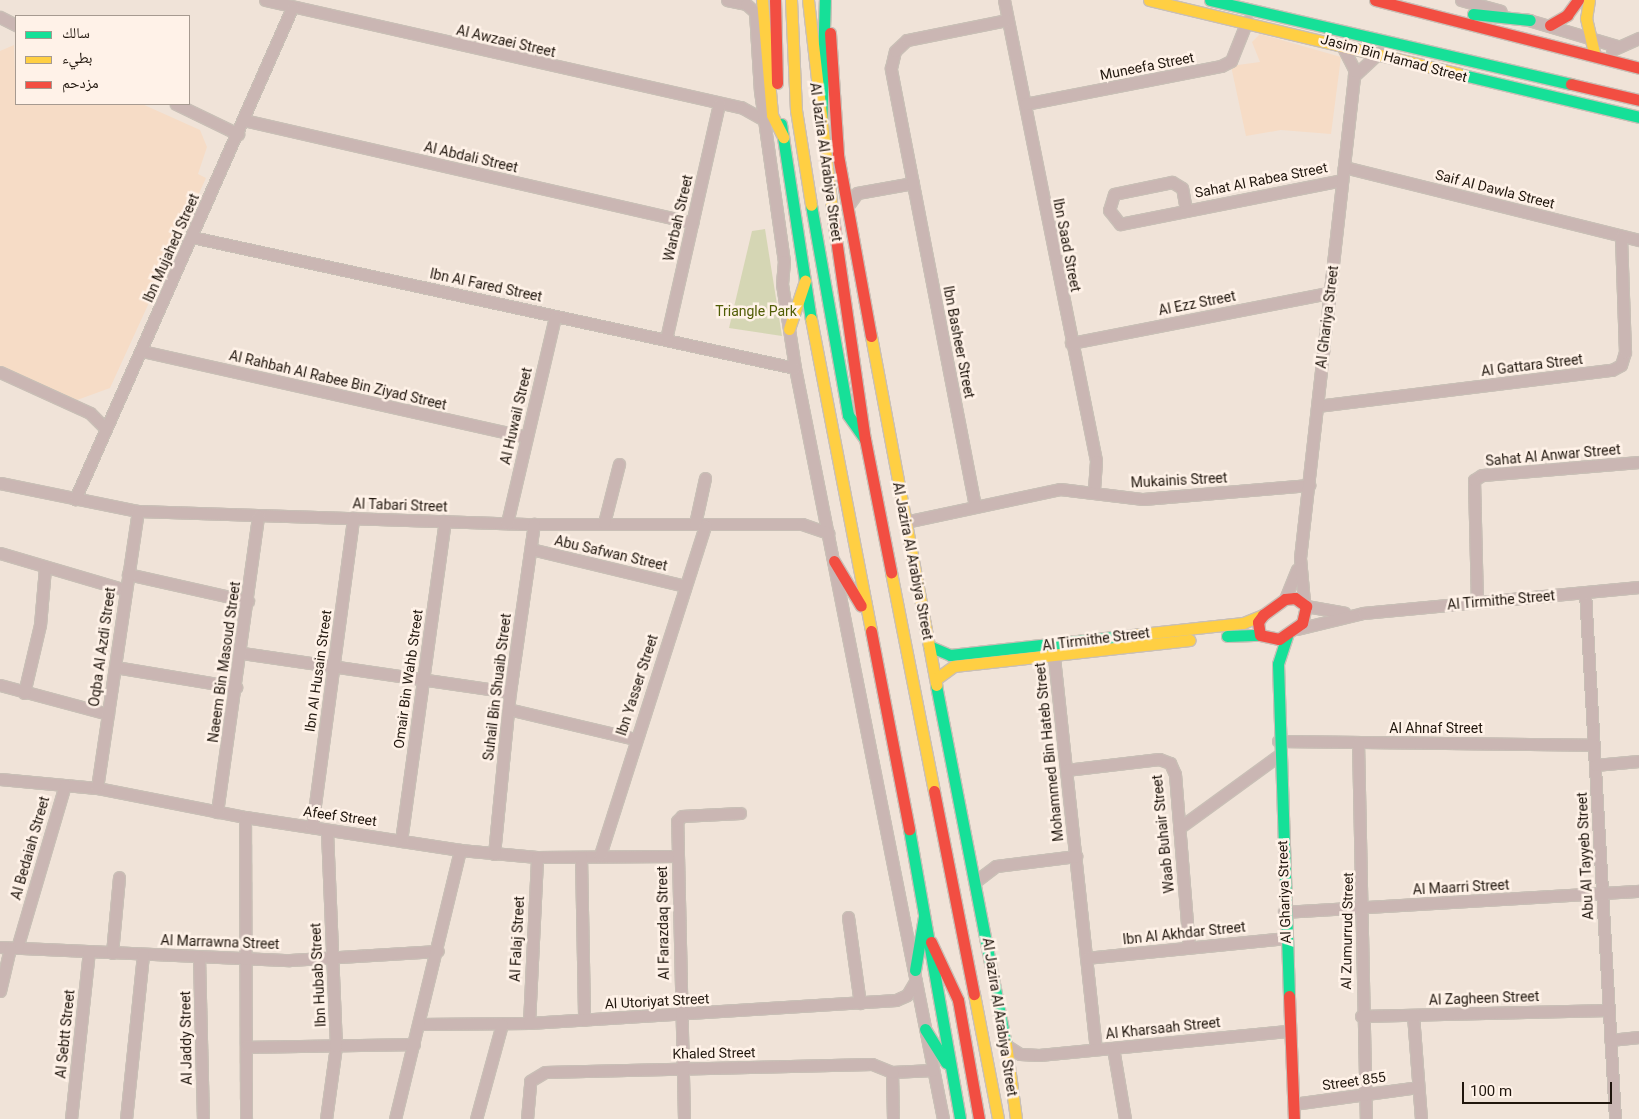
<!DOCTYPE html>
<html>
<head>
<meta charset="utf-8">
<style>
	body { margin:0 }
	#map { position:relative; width:1639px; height:1119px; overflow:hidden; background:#f0e3d8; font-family:Roboto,"Noto Naskh Arabic",sans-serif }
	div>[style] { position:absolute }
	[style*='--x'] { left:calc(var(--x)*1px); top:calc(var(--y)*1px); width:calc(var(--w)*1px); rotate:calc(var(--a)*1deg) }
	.built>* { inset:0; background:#f6dcc6 }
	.green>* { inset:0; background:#d5d6b4 }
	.roads { filter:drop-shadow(1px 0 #c9bfb6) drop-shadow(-1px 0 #c9bfb6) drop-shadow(0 1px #c9bfb6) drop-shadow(0 -1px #c9bfb6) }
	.street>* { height:11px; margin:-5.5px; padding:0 5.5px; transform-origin:5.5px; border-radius:5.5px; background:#cab6b3 }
	.fast>* { height:11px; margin:-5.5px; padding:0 5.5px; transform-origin:5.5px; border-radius:5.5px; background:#16e098 }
	.slow>* { height:11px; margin:-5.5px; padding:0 5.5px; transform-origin:5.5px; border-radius:5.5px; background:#ffcf43 }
	.jam>* { height:11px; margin:-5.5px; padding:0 5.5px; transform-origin:5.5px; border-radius:5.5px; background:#f24e42 }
	span { translate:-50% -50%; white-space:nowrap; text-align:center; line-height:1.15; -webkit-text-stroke:5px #fff2e8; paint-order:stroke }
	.street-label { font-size:14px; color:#20160d }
	.park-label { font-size:14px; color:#515d05 }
	.legend { position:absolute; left:15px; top:15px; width:175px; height:90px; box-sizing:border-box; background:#fff2e8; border:1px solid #a69a90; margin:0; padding:6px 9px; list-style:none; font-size:15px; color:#20160d }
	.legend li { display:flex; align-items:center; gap:10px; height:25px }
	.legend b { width:25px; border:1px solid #a69a90 }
	.scale { position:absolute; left:1462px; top:1082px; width:150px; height:22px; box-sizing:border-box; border:2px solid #20160d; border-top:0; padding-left:6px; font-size:15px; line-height:18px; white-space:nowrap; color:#20160d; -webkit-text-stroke:4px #fff2e8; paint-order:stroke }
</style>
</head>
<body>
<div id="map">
	<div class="built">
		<div style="clip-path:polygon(1260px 34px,1341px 57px,1331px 134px,1281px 130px,1246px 136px,1231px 66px,1260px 62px,1252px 42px)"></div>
		<div style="clip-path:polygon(14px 45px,16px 104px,142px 104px,200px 130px,207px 147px,198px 174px,206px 178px,110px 388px,77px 400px,0 366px,0 51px)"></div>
	</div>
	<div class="green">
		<div style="clip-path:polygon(765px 229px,782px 336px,729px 328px,752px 231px)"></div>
	</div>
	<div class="roads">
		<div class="street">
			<div style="--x:265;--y:0;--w:488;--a:12.7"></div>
			<div style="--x:741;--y:107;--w:26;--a:29"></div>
			<div style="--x:727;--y:0;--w:19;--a:12"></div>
			<div style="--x:746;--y:4;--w:12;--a:42"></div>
			<div style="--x:755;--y:12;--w:79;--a:86.4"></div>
			<div style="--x:760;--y:91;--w:172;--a:82"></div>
			<div style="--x:784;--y:261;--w:23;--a:95"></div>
			<div style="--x:782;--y:284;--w:85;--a:81.2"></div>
			<div style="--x:795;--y:368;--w:765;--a:78.85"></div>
			<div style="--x:1004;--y:0;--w:470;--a:78.7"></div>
			<div style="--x:1096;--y:461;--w:31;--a:94"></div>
			<div style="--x:1461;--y:0;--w:41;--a:15.4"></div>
			<div style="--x:0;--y:17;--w:18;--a:27"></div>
			<div style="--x:1525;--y:19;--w:96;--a:16.4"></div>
			<div style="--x:1612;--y:50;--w:30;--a:-24"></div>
			<div style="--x:1354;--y:76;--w:34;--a:-43"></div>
			<div style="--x:176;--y:104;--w:69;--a:25.8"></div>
			<div style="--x:1025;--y:104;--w:200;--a:-11"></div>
			<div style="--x:1221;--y:66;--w:11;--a:-27"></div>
			<div style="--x:1231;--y:61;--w:43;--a:-68.2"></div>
			<div style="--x:244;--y:120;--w:460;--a:12.9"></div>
			<div style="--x:1344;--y:167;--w:304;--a:13.9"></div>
			<div style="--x:847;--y:207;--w:17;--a:-54"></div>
			<div style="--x:857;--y:193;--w:57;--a:-10.1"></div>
			<div style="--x:1186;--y:210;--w:22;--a:-100"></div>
			<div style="--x:1182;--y:188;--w:12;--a:-149"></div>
			<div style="--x:1172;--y:182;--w:59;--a:168.3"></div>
			<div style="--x:1114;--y:194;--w:17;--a:107"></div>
			<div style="--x:1109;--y:210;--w:18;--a:52"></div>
			<div style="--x:1120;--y:224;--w:226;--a:-11.2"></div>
			<div style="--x:192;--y:237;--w:617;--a:12.26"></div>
			<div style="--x:666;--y:339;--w:241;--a:-77.3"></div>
			<div style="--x:1071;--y:343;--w:263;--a:-11"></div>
			<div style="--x:142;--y:351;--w:394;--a:12.6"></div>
			<div style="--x:0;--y:372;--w:99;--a:24.5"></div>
			<div style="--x:90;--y:413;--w:21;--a:45"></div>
			<div style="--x:1317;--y:406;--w:297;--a:-7"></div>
			<div style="--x:1612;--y:370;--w:10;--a:-29"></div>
			<div style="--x:1621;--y:365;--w:14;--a:-73"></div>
			<div style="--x:1625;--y:352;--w:116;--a:-92"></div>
			<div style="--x:0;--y:483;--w:141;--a:11.5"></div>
			<div style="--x:138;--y:511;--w:396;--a:1.9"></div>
			<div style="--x:534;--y:524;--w:268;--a:0"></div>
			<div style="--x:802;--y:524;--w:28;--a:19"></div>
			<div style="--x:75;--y:499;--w:537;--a:-66.16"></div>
			<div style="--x:975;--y:506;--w:446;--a:-100.9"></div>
			<div style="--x:891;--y:68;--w:17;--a:-77"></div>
			<div style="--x:895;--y:51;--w:16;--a:-43"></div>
			<div style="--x:907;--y:40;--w:102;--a:-11.3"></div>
			<div style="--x:905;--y:522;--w:158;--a:-12"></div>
			<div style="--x:1060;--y:489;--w:84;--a:6.9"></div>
			<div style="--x:1143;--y:499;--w:167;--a:-4.8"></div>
			<div style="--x:507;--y:523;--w:212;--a:-76.9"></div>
			<div style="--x:604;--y:523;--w:61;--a:-75.7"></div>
			<div style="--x:695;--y:524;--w:47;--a:-77.7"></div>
			<div style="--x:531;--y:549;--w:158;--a:13.5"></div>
			<div style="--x:0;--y:553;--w:131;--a:16.4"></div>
			<div style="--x:128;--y:574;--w:123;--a:12.7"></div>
			<div style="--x:1585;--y:592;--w:528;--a:86.74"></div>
			<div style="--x:1285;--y:599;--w:32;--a:-68"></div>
			<div style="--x:1304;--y:602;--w:44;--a:-95.2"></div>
			<div style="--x:1300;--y:558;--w:490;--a:-83.6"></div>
			<div style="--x:1355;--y:71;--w:28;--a:-117"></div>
			<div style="--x:1477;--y:603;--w:123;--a:-91.4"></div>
			<div style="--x:1474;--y:480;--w:9;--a:-32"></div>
			<div style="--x:1482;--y:475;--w:158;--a:-4.7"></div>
			<div style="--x:1306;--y:606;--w:39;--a:10"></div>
			<div style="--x:1297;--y:629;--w:68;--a:-13.6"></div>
			<div style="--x:1363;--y:613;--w:277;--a:-5.4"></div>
			<div style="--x:1053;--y:648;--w:403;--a:83.9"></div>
			<div style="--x:242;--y:653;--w:271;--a:8.3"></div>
			<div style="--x:115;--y:667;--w:123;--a:9.4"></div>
			<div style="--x:0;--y:685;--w:112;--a:15"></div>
			<div style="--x:24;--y:693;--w:70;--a:-76.8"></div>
			<div style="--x:40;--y:625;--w:57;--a:-85"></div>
			<div style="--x:508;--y:709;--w:130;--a:13.3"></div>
			<div style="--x:1278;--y:741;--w:316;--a:0.7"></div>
			<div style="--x:1358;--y:742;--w:377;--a:88.8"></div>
			<div style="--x:1595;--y:765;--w:44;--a:-5.2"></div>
			<div style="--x:1066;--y:770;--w:94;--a:-6.7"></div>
			<div style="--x:1159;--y:759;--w:12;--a:20"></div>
			<div style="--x:1170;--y:763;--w:12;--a:66"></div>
			<div style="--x:1175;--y:774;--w:174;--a:85.4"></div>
			<div style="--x:0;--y:779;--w:97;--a:5.3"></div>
			<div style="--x:97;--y:788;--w:151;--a:11.1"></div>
			<div style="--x:245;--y:817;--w:218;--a:8.7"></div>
			<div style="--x:460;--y:850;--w:77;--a:5.2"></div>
			<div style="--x:537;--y:857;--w:140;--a:-0.4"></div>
			<div style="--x:97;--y:788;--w:280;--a:-81.6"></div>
			<div style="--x:217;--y:812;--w:299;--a:-82.1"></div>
			<div style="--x:245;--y:817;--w:302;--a:89.8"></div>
			<div style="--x:312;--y:827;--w:312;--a:-82.4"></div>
			<div style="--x:1179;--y:828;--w:124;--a:-36.1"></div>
			<div style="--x:401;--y:841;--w:323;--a:-82.2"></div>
			<div style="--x:494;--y:854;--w:163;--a:-84.4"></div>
			<div style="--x:510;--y:692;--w:170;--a:-81.9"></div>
			<div style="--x:600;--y:855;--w:346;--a:-72.3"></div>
			<div style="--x:581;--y:857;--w:163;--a:88.9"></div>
			<div style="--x:976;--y:881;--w:25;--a:-37"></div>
			<div style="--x:996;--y:866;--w:81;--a:-7.1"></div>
			<div style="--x:1284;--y:912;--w:356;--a:-3.4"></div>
			<div style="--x:848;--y:917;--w:87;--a:82.1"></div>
			<div style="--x:0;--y:947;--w:290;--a:2.6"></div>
			<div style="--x:290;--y:960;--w:148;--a:-3.5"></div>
			<div style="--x:17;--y:948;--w:170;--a:-73.6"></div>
			<div style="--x:112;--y:953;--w:76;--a:-84.7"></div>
			<div style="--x:199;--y:957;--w:162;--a:88.6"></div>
			<div style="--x:1086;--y:958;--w:201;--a:-5.7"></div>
			<div style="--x:0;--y:991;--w:44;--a:-76.9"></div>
			<div style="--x:1413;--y:1015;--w:104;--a:85.6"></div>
			<div style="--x:1361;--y:1016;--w:248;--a:-1.4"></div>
			<div style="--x:529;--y:1023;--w:166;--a:-87.2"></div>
			<div style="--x:419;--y:1024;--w:110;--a:-0.5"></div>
			<div style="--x:529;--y:1023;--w:368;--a:-3.6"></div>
			<div style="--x:896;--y:1000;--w:12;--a:-24"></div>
			<div style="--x:907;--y:995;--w:17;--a:-59"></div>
			<div style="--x:1610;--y:1040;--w:29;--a:-6"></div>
			<div style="--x:1004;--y:1044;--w:19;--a:32"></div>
			<div style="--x:1020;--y:1054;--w:19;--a:3"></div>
			<div style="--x:1039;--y:1055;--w:252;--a:-5.5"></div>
			<div style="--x:246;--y:1047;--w:168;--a:-1"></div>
			<div style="--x:1113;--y:1048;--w:72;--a:80.4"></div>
			<div style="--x:892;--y:1072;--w:47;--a:88.8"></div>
			<div style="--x:892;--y:1072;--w:41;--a:-2.8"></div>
			<div style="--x:1293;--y:1104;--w:126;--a:-7.7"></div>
			<div style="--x:71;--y:1119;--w:169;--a:-83.9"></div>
			<div style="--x:126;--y:1119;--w:166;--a:-84.1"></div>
			<div style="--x:326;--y:1119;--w:74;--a:-82.2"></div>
			<div style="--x:336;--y:1046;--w:216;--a:-92.4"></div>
			<div style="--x:395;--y:1119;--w:277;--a:-76.4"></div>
			<div style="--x:476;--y:1119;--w:98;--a:-74.7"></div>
			<div style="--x:527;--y:1119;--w:38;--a:-85"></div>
			<div style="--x:530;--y:1081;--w:17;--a:-31"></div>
			<div style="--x:545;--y:1072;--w:327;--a:-1.4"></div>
			<div style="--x:872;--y:1064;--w:22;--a:22"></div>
			<div style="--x:684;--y:1119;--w:298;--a:-91.3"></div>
			<div style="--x:677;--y:821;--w:7;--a:-45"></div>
			<div style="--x:682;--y:816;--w:58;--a:-3"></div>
		</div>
		<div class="fast">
			<div style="--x:1210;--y:0;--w:371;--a:13.1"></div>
			<div style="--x:1473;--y:14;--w:57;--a:6"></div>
			<div style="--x:1459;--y:74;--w:185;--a:13.4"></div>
			<div style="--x:781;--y:124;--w:197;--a:81.3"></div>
			<div style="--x:821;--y:131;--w:131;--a:-88.3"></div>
			<div style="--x:811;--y:205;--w:213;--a:80"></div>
			<div style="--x:848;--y:415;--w:29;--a:55"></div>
			<div style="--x:1227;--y:636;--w:33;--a:-2"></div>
			<div style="--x:1287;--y:636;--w:29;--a:108"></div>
			<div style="--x:1278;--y:664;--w:332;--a:88.1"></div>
			<div style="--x:929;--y:646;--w:23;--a:23"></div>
			<div style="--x:950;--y:655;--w:183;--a:-6.3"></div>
			<div style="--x:936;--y:685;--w:366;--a:79"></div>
			<div style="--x:909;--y:829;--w:294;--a:80"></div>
			<div style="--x:915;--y:970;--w:54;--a:-80.4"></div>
			<div style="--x:925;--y:1029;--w:40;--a:58"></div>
		</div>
		<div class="slow">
			<div style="--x:762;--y:0;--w:115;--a:85"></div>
			<div style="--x:772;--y:115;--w:25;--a:63"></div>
			<div style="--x:791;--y:0;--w:110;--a:87.4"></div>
			<div style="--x:796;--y:110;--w:96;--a:81"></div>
			<div style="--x:808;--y:0;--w:212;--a:83.5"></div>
			<div style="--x:1149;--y:0;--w:319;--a:13.4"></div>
			<div style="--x:1589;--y:0;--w:18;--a:99"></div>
			<div style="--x:1586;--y:18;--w:39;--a:77"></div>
			<div style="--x:811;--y:319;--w:318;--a:79.1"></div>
			<div style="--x:789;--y:329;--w:51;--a:-71.6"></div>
			<div style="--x:871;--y:336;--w:355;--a:79.4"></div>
			<div style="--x:891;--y:572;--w:223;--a:78.9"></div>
			<div style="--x:1132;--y:635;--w:112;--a:-6.2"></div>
			<div style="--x:1243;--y:623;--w:22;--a:-22"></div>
			<div style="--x:936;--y:679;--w:22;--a:-36"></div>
			<div style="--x:954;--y:666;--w:237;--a:-6.3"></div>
			<div style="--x:974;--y:994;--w:127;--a:79.1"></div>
			<div style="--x:1006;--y:1044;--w:76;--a:82.4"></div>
		</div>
		<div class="jam">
			<div style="--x:775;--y:0;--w:83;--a:88.6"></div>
			<div style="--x:1375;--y:0;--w:273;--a:14.4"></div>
			<div style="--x:1550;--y:25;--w:20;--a:-30"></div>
			<div style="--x:1567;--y:15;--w:19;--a:-54"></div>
			<div style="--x:830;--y:33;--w:122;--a:86.2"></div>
			<div style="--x:838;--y:155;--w:184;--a:79.7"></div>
			<div style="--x:1571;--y:84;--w:70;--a:13.2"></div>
			<div style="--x:832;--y:211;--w:230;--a:81.8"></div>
			<div style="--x:865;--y:439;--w:136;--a:78.9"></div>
			<div style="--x:834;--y:561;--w:52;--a:59"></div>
			<div style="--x:1295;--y:598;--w:14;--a:36"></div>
			<div style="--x:1306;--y:606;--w:17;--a:103"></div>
			<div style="--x:1302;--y:623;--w:28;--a:145"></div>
			<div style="--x:1279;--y:639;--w:19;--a:-168"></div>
			<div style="--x:1260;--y:635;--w:13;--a:-99"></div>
			<div style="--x:1258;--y:622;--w:9;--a:-54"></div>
			<div style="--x:1263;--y:615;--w:27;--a:-36"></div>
			<div style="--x:1285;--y:599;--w:10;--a:-6"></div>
			<div style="--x:871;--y:631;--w:202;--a:79.1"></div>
			<div style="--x:934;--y:791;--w:207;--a:78.9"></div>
			<div style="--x:931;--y:942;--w:64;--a:65"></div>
			<div style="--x:958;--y:1000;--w:121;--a:80"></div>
			<div style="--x:1289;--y:996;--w:123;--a:87.7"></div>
		</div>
	</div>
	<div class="street-label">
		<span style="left:506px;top:41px;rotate:13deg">Al Awzaei Street</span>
		<span style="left:1394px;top:58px;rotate:15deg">Jasim Bin Hamad Street</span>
		<span style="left:1147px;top:66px;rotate:-11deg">Muneefa Street</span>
		<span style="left:471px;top:157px;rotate:13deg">Al Abdali Street</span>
		<span style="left:826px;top:162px;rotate:82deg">Al Jazira Al Arabiya Street</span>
		<span style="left:1261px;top:180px;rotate:-11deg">Sahat Al Rabea Street</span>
		<span style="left:1495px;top:189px;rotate:14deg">Saif Al Dawla Street</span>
		<span style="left:678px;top:218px;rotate:-77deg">Warbah Street</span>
		<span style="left:1067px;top:245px;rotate:79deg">Ibn Saad Street</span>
		<span style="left:171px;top:248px;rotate:-66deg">Ibn Mujahed Street</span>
		<span style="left:486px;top:285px;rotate:12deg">Ibn Al Fared Street</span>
		<span style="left:1197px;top:303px;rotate:-11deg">Al Ezz Street</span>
		<span style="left:1327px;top:317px;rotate:-83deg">Al Ghariya Street</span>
		<span style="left:959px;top:342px;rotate:79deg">Ibn Basheer Street</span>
		<span style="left:1532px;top:365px;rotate:-7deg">Al Gattara Street</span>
		<span style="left:338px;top:380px;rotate:13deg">Al Rahbah Al Rabee Bin Ziyad Street</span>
		<span style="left:516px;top:416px;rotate:-77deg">Al Huwail Street</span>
		<span style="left:1553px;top:455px;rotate:-5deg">Sahat Al Anwar Street</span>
		<span style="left:1179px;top:480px;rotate:-3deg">Mukainis Street</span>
		<span style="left:400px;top:505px;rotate:2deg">Al Tabari Street</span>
		<span style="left:611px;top:553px;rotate:13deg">Abu Safwan Street</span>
		<span style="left:913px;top:561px;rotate:79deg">Al Jazira Al Arabiya Street</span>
		<span style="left:1501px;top:600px;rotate:-5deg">Al Tirmithe Street</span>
		<span style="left:1096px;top:639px;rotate:-7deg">Al Tirmithe Street</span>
		<span style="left:102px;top:647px;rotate:-82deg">Oqba Al Azdi Street</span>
		<span style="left:224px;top:662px;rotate:-82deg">Naeem Bin Masoud Street</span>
		<span style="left:318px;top:671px;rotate:-82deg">Ibn Al Husain Street</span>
		<span style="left:408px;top:679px;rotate:-82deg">Omair Bin Wahb Street</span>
		<span style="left:637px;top:685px;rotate:-72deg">Ibn Yasser Street</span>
		<span style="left:497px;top:687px;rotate:-83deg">Suhail Bin Shuaib Street</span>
		<span style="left:1436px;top:728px">Al Ahnaf Street</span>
		<span style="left:1049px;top:752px;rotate:-96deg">Mohammed Bin Hateb Street</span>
		<span style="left:340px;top:816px;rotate:8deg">Afeef Street</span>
		<span style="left:1163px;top:834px;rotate:-96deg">Waab Buhair Street</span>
		<span style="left:30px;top:848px;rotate:-74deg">Al Bedaiah Street</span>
		<span style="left:1585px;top:856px;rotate:-93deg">Abu Al Tayyeb Street</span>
		<span style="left:1461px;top:887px;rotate:-3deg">Al Maarri Street</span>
		<span style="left:1284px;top:892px;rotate:-92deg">Al Ghariya Street</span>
		<span style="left:663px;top:923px;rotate:-91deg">Al Farazdaq Street</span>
		<span style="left:1347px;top:931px;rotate:-89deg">Al Zumurrud Street</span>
		<span style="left:1184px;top:933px;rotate:-6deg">Ibn Al Akhdar Street</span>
		<span style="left:517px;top:939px;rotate:-87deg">Al Falaj Street</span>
		<span style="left:220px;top:942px;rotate:2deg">Al Marrawna Street</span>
		<span style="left:318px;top:975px;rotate:-93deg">Ibn Hubab Street</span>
		<span style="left:1484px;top:998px;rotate:-2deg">Al Zagheen Street</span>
		<span style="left:657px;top:1001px;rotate:-3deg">Al Utoriyat Street</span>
		<span style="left:1000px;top:1017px;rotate:81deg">Al Jazira Al Arabiya Street</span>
		<span style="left:1163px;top:1028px;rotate:-6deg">Al Kharsaah Street</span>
		<span style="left:65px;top:1034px;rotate:-84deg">Al Sebtt Street</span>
		<span style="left:186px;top:1038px;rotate:-91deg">Al Jaddy Street</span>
		<span style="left:714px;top:1053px;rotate:-1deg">Khaled Street</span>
		<span style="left:1354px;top:1081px;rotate:-8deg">Street 855</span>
	</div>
	<div class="park-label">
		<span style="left:756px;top:311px">Triangle Park</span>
	</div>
	<ul class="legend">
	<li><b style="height:6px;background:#16e098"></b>سالك</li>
	<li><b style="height:6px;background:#ffcf43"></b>بطيء</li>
	<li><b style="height:6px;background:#f24e42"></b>مزدحم</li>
	</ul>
	<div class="scale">100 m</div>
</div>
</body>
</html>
